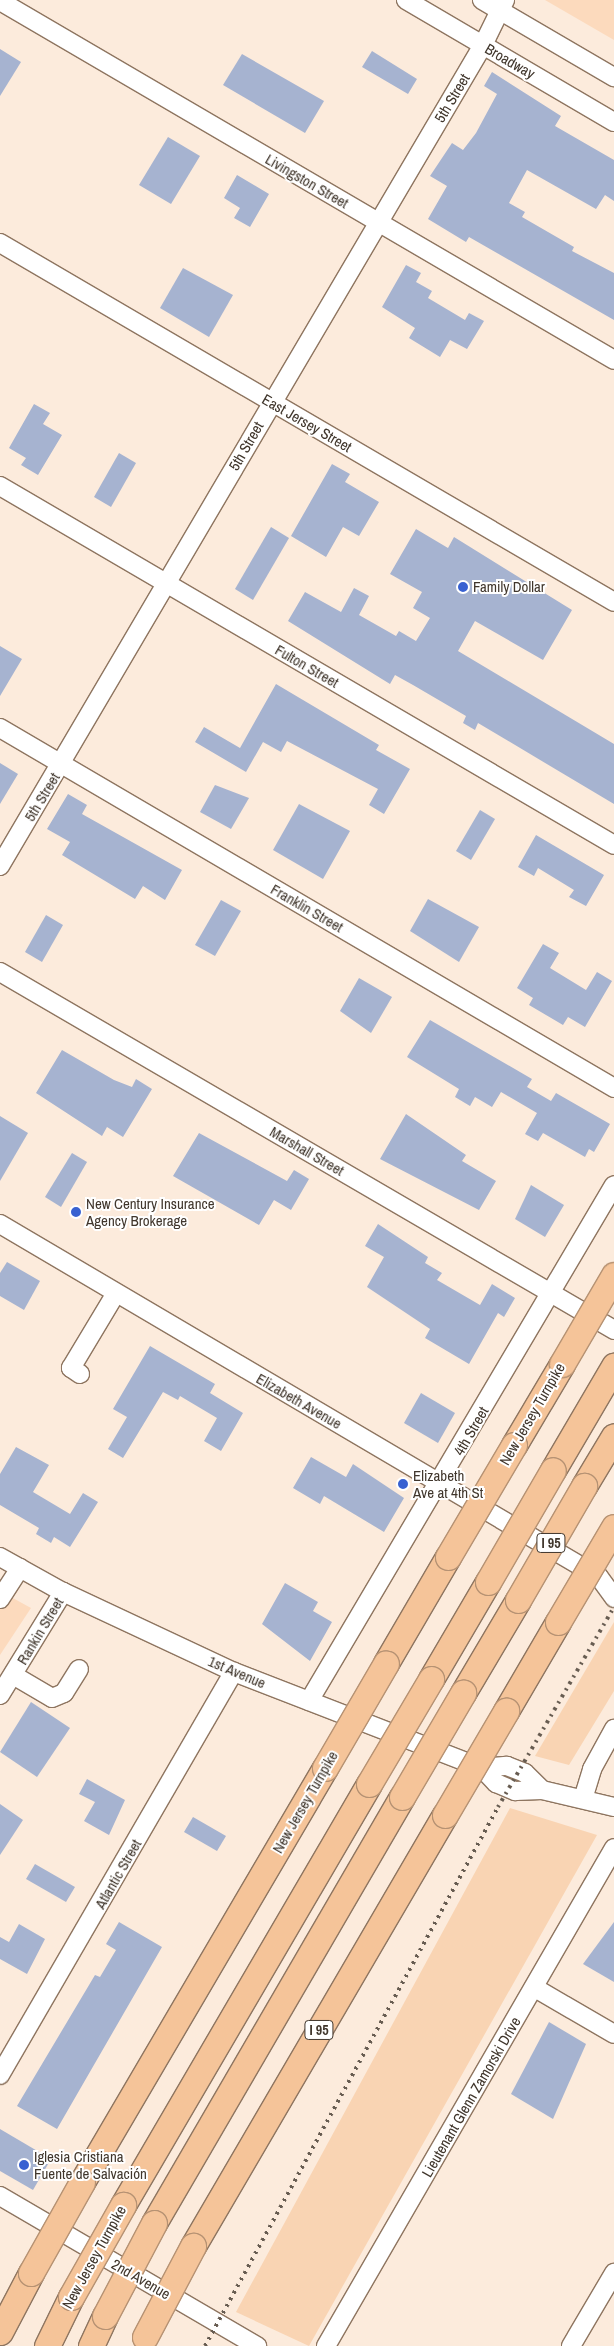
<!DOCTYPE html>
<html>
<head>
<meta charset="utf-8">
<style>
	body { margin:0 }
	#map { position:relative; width:614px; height:2346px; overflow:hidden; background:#fcebdc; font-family:"Archivo Narrow",sans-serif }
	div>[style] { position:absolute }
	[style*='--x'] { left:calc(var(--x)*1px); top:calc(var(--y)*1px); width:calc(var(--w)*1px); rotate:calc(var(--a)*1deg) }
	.built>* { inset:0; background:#fcdabd }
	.green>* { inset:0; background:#f9d4b3 }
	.building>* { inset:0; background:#a6b3d0 }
	.roads { filter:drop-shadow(1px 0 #8e7560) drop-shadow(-1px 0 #8e7560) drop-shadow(0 1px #8e7560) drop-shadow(0 -1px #8e7560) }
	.minor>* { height:18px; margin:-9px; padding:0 9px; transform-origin:9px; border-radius:9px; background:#fff }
	.highway>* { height:25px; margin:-12.5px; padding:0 12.5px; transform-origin:12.5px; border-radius:12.5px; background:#f5c499 }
	.rail>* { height:4px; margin-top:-2px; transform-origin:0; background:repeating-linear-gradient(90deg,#675c51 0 2.5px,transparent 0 7.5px) }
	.bridges { filter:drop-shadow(1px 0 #b69273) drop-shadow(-1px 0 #b69273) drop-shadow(0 1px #b69273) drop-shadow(0 -1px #b69273) }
	.highway-bridge>* { height:25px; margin:-12.5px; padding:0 12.5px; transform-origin:12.5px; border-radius:12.5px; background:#f5c499 }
	.dots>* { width:14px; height:14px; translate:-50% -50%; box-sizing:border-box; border:2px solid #fff; border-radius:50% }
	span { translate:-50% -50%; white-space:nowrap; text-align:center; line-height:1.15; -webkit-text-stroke:4px #fff; paint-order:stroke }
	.shield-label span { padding:1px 4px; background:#fff; border:1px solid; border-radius:4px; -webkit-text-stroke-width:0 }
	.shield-label { font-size:14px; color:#40362c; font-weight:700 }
	.street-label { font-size:15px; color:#40362c }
	.poi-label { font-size:15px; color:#40362c }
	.left { translate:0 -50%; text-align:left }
</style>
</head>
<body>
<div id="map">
	<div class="built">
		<div style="clip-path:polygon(545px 0,614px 0,614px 40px)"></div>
		<div style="clip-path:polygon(0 1591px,31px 1608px,0 1655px)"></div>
	</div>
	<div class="green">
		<div style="clip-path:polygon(614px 1622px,614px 1691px,569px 1765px,535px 1756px)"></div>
		<div style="clip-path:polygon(510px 1808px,597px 1835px,309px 2346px,236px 2312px)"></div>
	</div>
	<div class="building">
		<div style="clip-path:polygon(0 49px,21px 62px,0 96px)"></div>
		<div style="clip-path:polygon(372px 51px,417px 79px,408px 94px,362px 67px)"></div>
		<div style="clip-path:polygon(242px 54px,324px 101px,305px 133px,223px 85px)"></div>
		<div style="clip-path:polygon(492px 72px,561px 116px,555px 126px,614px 160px,614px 201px,605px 195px,596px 209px,527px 170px,509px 203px,525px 212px,522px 217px,574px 247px,572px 251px,614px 273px,614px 320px,469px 237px,466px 242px,428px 219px,447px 186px,430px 176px,452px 143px,463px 150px,476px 133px,497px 94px,484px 86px)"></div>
		<div style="clip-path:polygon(168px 137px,200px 156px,171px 204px,139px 185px)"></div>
		<div style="clip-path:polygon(237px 175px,269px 194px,250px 227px,234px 218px,240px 208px,224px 198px)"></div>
		<div style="clip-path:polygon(406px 265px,421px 273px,416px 282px,432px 291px,428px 298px,465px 320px,469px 313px,484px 321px,467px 349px,450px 340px,440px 357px,409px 338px,415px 328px,382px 307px)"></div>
		<div style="clip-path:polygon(183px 268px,233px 295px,209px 337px,160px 308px)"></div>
		<div style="clip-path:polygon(34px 404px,50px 413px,43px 424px,62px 435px,38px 475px,21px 465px,26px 458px,9px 448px)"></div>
		<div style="clip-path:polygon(119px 453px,136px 463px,111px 507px,94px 497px)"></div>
		<div style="clip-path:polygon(332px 464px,350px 474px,345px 482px,379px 502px,359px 536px,343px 527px,326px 557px,291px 536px)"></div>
		<div style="clip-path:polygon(271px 527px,289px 538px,253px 600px,235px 589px)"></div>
		<div style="clip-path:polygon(416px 529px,448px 548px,454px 537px,572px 610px,543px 660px,475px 621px,458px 651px,614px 744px,614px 804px,478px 723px,475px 730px,463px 723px,466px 716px,413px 685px,395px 675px,390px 684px,288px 621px,305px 592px,341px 612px,354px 588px,369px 596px,359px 615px,396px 636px,399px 631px,416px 641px,430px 618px,413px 608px,422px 592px,390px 574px)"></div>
		<div style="clip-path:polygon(0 646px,22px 659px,0 696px)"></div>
		<div style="clip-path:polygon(276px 684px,379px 745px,376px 750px,410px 769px,384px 814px,369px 805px,378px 789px,287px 741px,281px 752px,263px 742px,246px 772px,195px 742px,204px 727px,240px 748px)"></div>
		<div style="clip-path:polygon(0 763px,18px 774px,0 804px)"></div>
		<div style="clip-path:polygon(215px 785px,249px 798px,231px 829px,200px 812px)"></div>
		<div style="clip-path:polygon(68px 794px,87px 805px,82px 814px,182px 870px,165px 900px,143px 886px,135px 899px,62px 855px,70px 842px,47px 829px)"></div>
		<div style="clip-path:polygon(299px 804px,350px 831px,323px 879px,273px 850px)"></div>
		<div style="clip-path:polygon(480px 810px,495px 819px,471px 860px,456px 851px)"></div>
		<div style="clip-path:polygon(536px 835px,604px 875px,586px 906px,569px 897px,574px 890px,538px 868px,534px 876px,518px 867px)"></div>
		<div style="clip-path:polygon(428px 899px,479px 927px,459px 962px,410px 931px)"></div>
		<div style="clip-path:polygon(221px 900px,241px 911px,215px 956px,195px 945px)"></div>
		<div style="clip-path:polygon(46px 915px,63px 925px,42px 962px,25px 952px)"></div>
		<div style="clip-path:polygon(543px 944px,559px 953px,550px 968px,586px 990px,597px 972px,612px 981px,585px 1027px,568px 1017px,563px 1025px,529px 1005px,533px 998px,517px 988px)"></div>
		<div style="clip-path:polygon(359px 978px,392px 997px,371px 1033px,340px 1011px)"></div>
		<div style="clip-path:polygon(430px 1020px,532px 1079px,527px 1087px,551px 1101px,556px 1093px,610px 1124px,594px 1152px,589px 1149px,585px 1157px,543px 1133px,538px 1141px,525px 1134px,537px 1113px,501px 1092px,492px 1107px,475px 1097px,470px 1106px,455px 1097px,459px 1089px,407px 1057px)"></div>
		<div style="clip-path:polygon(62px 1050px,114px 1080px,132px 1087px,136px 1079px,152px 1089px,123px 1137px,107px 1127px,102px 1136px,36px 1093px)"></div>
		<div style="clip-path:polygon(406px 1114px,466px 1155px,462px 1161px,496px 1181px,479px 1210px,380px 1159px)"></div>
		<div style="clip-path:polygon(0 1116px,28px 1133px,0 1181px)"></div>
		<div style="clip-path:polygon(199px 1133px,287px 1181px,294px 1170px,309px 1179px,291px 1210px,274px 1200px,259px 1225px,173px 1176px)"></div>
		<div style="clip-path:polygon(72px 1153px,87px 1162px,61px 1207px,45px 1197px)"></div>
		<div style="clip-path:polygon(531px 1185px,564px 1205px,545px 1237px,515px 1219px)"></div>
		<div style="clip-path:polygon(378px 1224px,428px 1257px,425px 1263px,442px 1273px,437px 1280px,480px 1305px,492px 1284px,515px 1298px,504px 1317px,498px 1313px,469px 1364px,425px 1338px,430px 1329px,367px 1287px,384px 1257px,365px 1246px)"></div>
		<div style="clip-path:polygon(7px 1262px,40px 1281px,24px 1310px,0 1296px,0 1273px)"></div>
		<div style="clip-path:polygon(150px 1346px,215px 1384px,210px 1393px,243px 1413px,221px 1451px,204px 1441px,217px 1418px,180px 1396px,178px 1400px,163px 1392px,123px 1458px,108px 1449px,127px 1417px,113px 1409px)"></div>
		<div style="clip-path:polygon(421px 1393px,455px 1413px,438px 1443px,404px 1423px)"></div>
		<div style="clip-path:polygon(16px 1447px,49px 1465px,33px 1492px,70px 1514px,83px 1493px,98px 1502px,70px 1547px,54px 1537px,51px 1543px,36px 1534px,39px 1528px,0 1505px,0 1474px)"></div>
		<div style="clip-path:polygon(311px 1457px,346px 1477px,353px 1464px,404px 1498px,384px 1532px,324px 1496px,320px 1504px,293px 1488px)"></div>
		<div style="clip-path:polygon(285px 1583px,318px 1602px,313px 1611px,332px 1622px,310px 1661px,262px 1624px)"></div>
		<div style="clip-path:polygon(31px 1702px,70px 1728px,37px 1777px,0 1752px)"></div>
		<div style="clip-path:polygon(87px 1779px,125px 1800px,109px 1835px,84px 1821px,95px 1802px,79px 1794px)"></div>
		<div style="clip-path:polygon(0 1804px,23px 1820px,0 1855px)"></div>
		<div style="clip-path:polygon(193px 1817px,226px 1836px,217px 1851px,184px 1832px)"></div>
		<div style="clip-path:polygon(35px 1864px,75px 1887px,66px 1902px,26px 1879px)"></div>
		<div style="clip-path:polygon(119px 1922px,162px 1947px,57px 2129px,17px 2106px,95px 1975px,100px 1977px,116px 1950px,106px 1944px)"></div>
		<div style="clip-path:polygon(614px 1922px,614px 1982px,583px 1964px)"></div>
		<div style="clip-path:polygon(19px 1924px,45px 1939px,27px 1974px,0 1959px,0 1937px,9px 1942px)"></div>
		<div style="clip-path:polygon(549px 2022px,586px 2044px,553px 2119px,511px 2094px)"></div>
		<div style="clip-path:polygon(0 2129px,51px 2159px,33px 2190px,0 2171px)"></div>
	</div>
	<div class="roads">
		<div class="minor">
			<div style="--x:406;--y:0;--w:241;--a:30.4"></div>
			<div style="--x:482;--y:0;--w:153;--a:30.3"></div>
			<div style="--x:0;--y:1;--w:711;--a:30.31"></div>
			<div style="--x:0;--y:243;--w:711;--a:30.31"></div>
			<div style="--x:0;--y:486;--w:711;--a:30.31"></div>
			<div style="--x:0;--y:728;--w:712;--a:30.38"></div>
			<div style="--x:0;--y:866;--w:953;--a:-59.53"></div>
			<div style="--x:483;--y:45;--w:50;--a:-63.9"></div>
			<div style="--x:0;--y:972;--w:711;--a:30.24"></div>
			<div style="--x:0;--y:1224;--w:695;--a:30.51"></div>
			<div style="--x:599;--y:1577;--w:26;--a:54"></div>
			<div style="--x:80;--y:1374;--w:11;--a:-146"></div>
			<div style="--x:71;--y:1368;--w:87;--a:-59"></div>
			<div style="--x:0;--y:1557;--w:72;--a:29.1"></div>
			<div style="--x:63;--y:1592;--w:189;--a:25.1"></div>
			<div style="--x:234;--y:1672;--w:266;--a:21.2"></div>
			<div style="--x:482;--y:1768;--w:25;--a:-5"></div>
			<div style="--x:507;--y:1766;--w:19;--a:21"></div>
			<div style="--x:525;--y:1773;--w:24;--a:45"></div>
			<div style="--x:0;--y:1599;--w:37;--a:-57"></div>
			<div style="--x:13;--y:1675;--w:45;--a:30.5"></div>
			<div style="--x:52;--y:1698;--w:13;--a:-23"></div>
			<div style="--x:64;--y:1693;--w:28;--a:-58"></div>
			<div style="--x:0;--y:1695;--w:121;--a:-58.5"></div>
			<div style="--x:309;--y:1701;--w:599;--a:-59.41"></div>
			<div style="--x:482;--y:1768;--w:21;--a:47"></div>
			<div style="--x:496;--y:1783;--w:21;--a:23"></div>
			<div style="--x:515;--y:1791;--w:27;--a:-2"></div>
			<div style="--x:542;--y:1790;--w:74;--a:13.3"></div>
			<div style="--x:583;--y:1799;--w:31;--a:-73"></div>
			<div style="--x:592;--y:1769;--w:46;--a:-61.2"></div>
			<div style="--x:535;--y:1988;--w:91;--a:30.2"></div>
			<div style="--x:0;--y:2075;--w:466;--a:-59.9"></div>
			<div style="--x:0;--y:2196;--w:298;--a:30.3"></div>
			<div style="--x:326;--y:2346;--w:575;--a:-59.96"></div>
			<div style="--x:571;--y:2346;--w:85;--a:-59.5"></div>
		</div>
		<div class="highway">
			<div style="--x:514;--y:1445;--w:94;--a:-59.3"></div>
			<div style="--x:553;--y:1470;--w:121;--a:-59.6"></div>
			<div style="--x:584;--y:1486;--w:58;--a:-59"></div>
			<div style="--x:386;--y:1663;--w:123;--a:-59.7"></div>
			<div style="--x:431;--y:1679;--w:113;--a:-59.6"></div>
			<div style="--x:463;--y:1693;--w:108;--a:-59.4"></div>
			<div style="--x:506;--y:1711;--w:103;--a:-59.7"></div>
			<div style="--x:82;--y:2182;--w:480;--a:-59.6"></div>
			<div style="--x:123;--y:2205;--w:488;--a:-59.7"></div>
			<div style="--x:154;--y:2223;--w:493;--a:-59.8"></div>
			<div style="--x:193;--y:2246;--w:499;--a:-59.7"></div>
			<div style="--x:0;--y:2332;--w:67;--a:-62.3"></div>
			<div style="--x:47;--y:2346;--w:55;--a:-63.9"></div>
			<div style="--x:91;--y:2346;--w:33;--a:-65"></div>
		</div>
	</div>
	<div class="rail">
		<div style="--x:205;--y:2346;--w:613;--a:-61.47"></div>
		<div style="--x:498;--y:1807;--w:231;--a:-59.9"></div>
	</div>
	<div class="bridges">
		<div class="highway-bridge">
			<div style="--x:562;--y:1364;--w:103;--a:-59.7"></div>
			<div style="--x:448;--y:1557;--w:130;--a:-59.5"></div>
			<div style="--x:488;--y:1582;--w:129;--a:-59.9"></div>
			<div style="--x:518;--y:1600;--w:132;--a:-59.9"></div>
			<div style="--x:558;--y:1622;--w:110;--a:-59.5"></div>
			<div style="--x:325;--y:1768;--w:121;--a:-59.8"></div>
			<div style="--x:369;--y:1784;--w:122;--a:-59.4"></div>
			<div style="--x:402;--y:1797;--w:121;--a:-59.6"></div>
			<div style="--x:445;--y:1815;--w:121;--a:-59.6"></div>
			<div style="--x:31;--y:2273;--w:104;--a:-60.7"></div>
			<div style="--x:71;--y:2297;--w:106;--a:-60.5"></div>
			<div style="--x:105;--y:2316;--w:105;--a:-62.2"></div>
			<div style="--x:145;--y:2337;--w:103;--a:-62.2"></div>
		</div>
	</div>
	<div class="dots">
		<div style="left:463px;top:587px;background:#3861d1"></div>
		<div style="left:76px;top:1212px;background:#3861d1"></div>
		<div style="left:403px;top:1484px;background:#3861d1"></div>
		<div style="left:24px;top:2165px;background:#3861d1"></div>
	</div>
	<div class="shield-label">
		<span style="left:551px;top:1543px">I 95</span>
		<span style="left:319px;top:2030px">I 95</span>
	</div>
	<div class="street-label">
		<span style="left:510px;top:61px;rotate:30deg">Broadway</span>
		<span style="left:452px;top:98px;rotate:-59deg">5th Street</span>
		<span style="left:307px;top:181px;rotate:30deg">Livingston Street</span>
		<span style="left:307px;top:423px;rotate:30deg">East Jersey Street</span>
		<span style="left:246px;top:446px;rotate:-60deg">5th Street</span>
		<span style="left:307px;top:666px;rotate:30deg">Fulton Street</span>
		<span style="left:42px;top:797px;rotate:-59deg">5th Street</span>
		<span style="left:307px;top:908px;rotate:30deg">Franklin Street</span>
		<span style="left:307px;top:1151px;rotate:30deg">Marshall Street</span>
		<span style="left:299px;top:1401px;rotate:30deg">Elizabeth Avenue</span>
		<span style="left:532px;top:1414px;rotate:-60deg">New Jersey Turnpike</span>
		<span style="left:471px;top:1431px;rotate:-60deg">4th Street</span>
		<span style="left:40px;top:1631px;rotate:-59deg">Rankin Street</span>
		<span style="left:237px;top:1672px;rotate:23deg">1st Avenue</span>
		<span style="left:305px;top:1802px;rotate:-60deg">New Jersey Turnpike</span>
		<span style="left:118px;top:1874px;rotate:-60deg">Atlantic Street</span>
		<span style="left:471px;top:2097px;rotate:-60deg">Lieutenant Glenn Zamorski Drive</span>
		<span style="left:94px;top:2257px;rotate:-61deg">New Jersey Turnpike</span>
		<span style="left:141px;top:2279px;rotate:30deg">2nd Avenue</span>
	</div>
	<div class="poi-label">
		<span class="left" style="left:473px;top:587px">Family Dollar</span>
		<span class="left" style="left:86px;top:1212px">New Century Insurance<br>Agency Brokerage</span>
		<span class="left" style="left:413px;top:1484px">Elizabeth<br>Ave at 4th St</span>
		<span class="left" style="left:34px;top:2165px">Iglesia Cristiana<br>Fuente de Salvación</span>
	</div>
</div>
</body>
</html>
